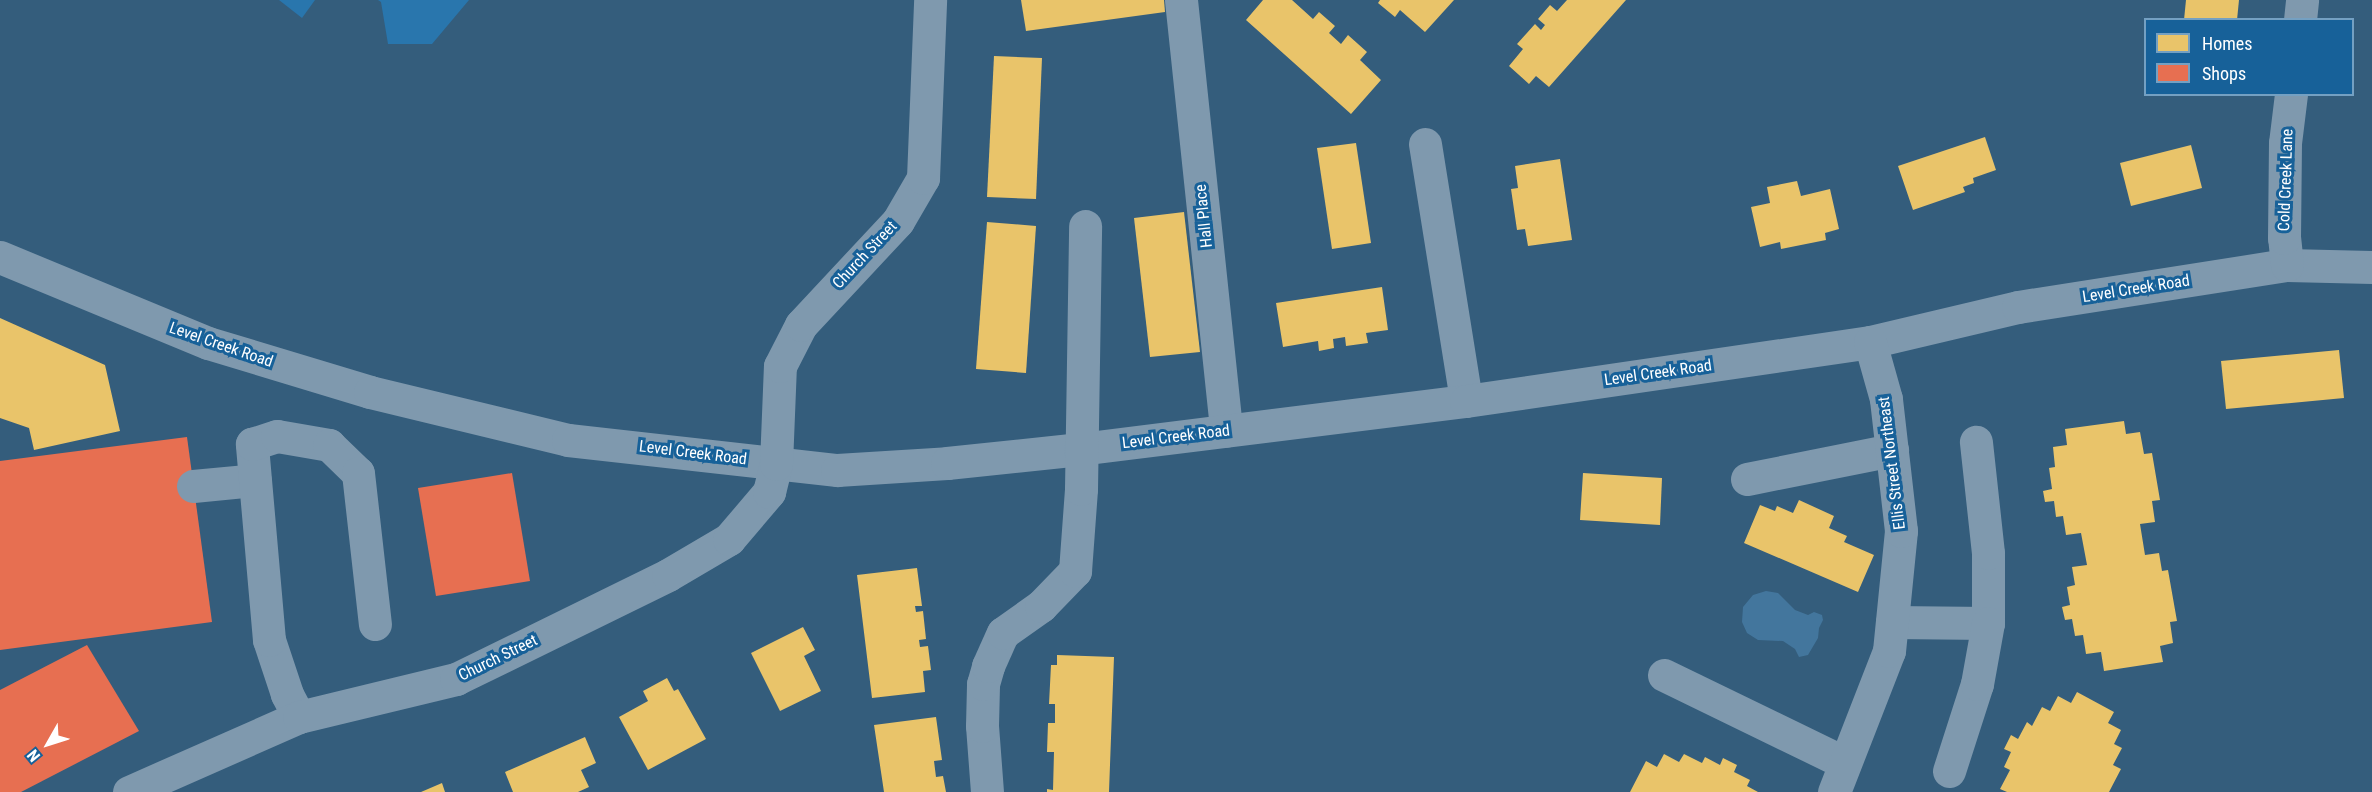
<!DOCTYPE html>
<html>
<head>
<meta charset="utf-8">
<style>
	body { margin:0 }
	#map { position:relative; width:2372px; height:792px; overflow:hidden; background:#345d7c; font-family:"Roboto Condensed",sans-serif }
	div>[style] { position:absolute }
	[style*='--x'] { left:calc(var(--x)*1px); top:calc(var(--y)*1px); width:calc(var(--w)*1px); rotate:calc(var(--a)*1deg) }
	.green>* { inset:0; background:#2976ad }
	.water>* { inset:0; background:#43769d }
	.homes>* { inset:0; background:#e9c46a }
	.shops>* { inset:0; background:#e76f51 }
	.minor>* { height:33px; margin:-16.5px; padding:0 16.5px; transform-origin:16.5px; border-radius:16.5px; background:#7f99ae }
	span { translate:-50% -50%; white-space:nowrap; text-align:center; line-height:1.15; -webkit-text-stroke:6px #176199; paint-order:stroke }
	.street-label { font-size:16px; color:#fff }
	.legend { position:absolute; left:2144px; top:18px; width:210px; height:78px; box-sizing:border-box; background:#176199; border:2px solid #74a0c2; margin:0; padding:8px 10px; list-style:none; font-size:18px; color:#fff }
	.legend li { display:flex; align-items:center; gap:12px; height:30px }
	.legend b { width:30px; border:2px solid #74a0c2 }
	.north { position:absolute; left:18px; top:714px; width:60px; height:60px; -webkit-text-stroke:4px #176199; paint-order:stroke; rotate:231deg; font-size:16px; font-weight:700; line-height:24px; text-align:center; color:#fff }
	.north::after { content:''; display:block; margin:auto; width:21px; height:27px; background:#fff; clip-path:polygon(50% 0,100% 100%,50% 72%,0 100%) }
</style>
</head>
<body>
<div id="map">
	<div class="green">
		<div style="clip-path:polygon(279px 0,315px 0,302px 18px)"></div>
		<div style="clip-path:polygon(378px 0,469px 0,432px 44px,388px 44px,381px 2px)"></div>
	</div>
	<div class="water">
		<div style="clip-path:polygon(1766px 591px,1778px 593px,1795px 610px,1808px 615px,1814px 612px,1822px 615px,1823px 620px,1819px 628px,1818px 638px,1808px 655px,1799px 657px,1795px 649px,1783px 641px,1758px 640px,1747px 633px,1742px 622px,1743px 607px,1753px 595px)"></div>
	</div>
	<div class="homes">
		<div style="clip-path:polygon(1021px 0,1164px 0,1165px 12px,1026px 31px)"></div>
		<div style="clip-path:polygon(1263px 0,1292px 0,1313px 19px,1319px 12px,1335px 26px,1329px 33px,1341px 44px,1348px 35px,1367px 52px,1360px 60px,1381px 80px,1351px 114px,1246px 20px)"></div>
		<div style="clip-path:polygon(1380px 0,1454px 0,1425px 32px,1400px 10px,1395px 17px,1378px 3px)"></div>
		<div style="clip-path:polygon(1567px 0,1626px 0,1549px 87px,1536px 76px,1529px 84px,1509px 66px,1523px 49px,1517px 44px,1535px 24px,1541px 30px,1545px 25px,1538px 19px,1550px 5px,1557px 11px)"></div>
		<div style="clip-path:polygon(2186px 0,2239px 0,2237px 20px,2184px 20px)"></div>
		<div style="clip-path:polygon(994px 56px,1042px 58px,1036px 199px,987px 197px)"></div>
		<div style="clip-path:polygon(1985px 137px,1996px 170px,1973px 178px,1974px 183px,1963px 187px,1965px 192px,1913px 210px,1898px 166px)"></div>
		<div style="clip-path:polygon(1356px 143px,1371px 243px,1332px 249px,1317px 148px)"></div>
		<div style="clip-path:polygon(2191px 145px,2202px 188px,2131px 206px,2120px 163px)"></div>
		<div style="clip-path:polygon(1560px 159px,1572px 240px,1528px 246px,1525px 229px,1517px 230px,1511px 189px,1518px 188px,1515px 166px)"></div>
		<div style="clip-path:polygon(1797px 181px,1801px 196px,1830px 189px,1839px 229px,1825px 233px,1826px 240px,1781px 249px,1780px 242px,1760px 247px,1751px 207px,1770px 203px,1767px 187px)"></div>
		<div style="clip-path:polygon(1184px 212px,1200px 352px,1150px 357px,1134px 218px)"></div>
		<div style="clip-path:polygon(987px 222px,1036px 226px,1026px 373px,976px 369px)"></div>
		<div style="clip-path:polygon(1382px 287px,1388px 330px,1366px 333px,1368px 343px,1346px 346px,1345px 337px,1333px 339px,1334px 348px,1319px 351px,1318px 341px,1283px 347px,1276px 303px)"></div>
		<div style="clip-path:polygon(0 318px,105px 365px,120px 431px,34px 450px,29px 428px,0 418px)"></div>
		<div style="clip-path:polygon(2339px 350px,2344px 398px,2226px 409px,2221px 361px)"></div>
		<div style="clip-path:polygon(2124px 421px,2126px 434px,2140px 432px,2144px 454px,2152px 453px,2160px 500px,2152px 501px,2155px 522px,2140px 524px,2145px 555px,2159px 553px,2162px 571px,2168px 570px,2177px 621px,2170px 622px,2173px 643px,2160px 646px,2163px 662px,2104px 671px,2101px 652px,2086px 654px,2083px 635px,2075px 636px,2072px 619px,2065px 620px,2062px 607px,2070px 605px,2067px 587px,2075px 585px,2072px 567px,2087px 565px,2081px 533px,2066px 535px,2063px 516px,2056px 517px,2054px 501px,2045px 502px,2043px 491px,2052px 489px,2049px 468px,2055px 467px,2053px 447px,2067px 445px,2065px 429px)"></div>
		<div style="clip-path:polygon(1583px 473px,1662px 478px,1660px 525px,1580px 520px)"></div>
		<div style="clip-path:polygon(1799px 500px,1834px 516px,1829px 528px,1847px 536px,1844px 542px,1874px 555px,1858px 592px,1744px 543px,1760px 505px,1775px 511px,1777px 506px,1793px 513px)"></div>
		<div style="clip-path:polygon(917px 568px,922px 606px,915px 606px,916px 612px,923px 611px,926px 639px,919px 640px,920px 647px,928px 646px,931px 670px,923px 671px,925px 692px,872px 698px,857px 575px)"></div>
		<div style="clip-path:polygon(803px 627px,815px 650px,804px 656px,821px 691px,780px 711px,751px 653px)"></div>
		<div style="clip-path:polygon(1057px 655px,1114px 657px,1109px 792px,1047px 792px,1047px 789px,1053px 790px,1054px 752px,1047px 752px,1048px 723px,1055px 723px,1055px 704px,1049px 704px,1051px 665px,1057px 665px)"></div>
		<div style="clip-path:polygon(667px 678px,674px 691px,678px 689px,706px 739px,648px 770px,619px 717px,648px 701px,643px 691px)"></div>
		<div style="clip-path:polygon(2077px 692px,2114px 712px,2108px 723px,2121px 730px,2114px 744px,2122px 748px,2113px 765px,2121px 769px,2109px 792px,2007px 792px,2000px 789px,2010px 770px,2004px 767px,2011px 752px,2004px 749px,2011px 735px,2018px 739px,2027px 722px,2032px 726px,2042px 707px,2050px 711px,2058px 696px,2071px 703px)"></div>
		<div style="clip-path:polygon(936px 717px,942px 760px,934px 761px,936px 777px,943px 776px,946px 792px,884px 792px,874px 725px)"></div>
		<div style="clip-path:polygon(585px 737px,596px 763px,581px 770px,589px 787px,578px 792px,513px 792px,505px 772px)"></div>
		<div style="clip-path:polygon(1664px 754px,1679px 762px,1684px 754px,1702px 763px,1705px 757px,1720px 765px,1723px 758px,1737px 765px,1734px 772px,1750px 780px,1747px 786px,1758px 792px,1630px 792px,1646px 761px,1657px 767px)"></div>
		<div style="clip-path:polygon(442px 783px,445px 792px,421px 792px)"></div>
	</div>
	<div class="shops">
		<div style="clip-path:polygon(187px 437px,212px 622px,0 650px,0 461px)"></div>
		<div style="clip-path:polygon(512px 473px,530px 581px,436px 596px,418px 488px)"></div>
		<div style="clip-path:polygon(87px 645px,139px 731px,21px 792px,0 792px,0 690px)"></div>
	</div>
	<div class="minor">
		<div style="--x:1181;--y:0;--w:433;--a:84"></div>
		<div style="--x:2300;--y:20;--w:20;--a:-84"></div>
		<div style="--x:1425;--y:144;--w:260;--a:80.9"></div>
		<div style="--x:0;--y:257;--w:225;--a:22.5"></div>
		<div style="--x:208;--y:343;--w:169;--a:16.8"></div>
		<div style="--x:370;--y:392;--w:204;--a:13.6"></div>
		<div style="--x:568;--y:440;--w:271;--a:6.4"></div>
		<div style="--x:837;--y:470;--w:110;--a:-3.6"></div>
		<div style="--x:947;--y:463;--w:134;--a:-6"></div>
		<div style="--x:1080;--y:449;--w:389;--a:-7.1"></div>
		<div style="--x:1466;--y:401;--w:408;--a:-8.3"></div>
		<div style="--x:1870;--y:342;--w:152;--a:-13.3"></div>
		<div style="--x:2018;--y:307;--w:272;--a:-8.9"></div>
		<div style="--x:2287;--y:265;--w:85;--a:1.3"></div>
		<div style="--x:2287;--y:265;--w:27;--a:-96"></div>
		<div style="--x:2284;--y:238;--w:95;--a:-89.4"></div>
		<div style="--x:2285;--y:143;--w:49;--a:-83"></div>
		<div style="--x:1747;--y:479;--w:148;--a:-11.3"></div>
		<div style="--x:193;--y:486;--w:62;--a:-5.5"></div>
		<div style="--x:1892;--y:622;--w:96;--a:0.6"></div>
		<div style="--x:1988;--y:623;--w:70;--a:-90"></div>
		<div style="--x:1988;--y:553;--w:112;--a:-96.2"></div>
		<div style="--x:1664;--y:675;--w:201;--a:25.9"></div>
		<div style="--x:299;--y:717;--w:26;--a:-118"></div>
		<div style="--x:287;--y:694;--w:57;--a:-108.4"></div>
		<div style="--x:269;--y:640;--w:197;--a:-95"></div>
		<div style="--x:252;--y:444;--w:26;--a:-18"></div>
		<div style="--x:277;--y:436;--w:53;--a:9.8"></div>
		<div style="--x:329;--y:445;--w:40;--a:44"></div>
		<div style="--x:358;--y:473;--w:152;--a:83.6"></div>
		<div style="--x:1949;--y:771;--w:91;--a:-72.2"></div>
		<div style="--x:1977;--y:684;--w:62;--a:-79.8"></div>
		<div style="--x:129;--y:792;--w:186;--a:-23.8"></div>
		<div style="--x:299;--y:717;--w:162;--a:-13.6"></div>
		<div style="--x:456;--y:679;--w:236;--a:-26.1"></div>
		<div style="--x:668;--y:575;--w:71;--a:-30.5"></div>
		<div style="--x:729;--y:539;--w:62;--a:-49.6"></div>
		<div style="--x:769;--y:492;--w:29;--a:-76"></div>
		<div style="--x:776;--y:464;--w:98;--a:-87.7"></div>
		<div style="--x:780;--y:366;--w:46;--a:-62.9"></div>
		<div style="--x:801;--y:325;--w:142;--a:-47"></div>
		<div style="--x:898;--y:221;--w:50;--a:-59.8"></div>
		<div style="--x:923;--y:178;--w:178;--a:-87.7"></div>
		<div style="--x:987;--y:792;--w:66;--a:-94.3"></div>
		<div style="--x:982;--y:726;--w:42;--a:-88.6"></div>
		<div style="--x:983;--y:684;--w:19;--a:-74"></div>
		<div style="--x:988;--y:666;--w:36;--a:-66"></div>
		<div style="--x:1003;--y:633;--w:47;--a:-35.4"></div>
		<div style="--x:1041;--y:606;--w:49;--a:-45.8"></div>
		<div style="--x:1075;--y:571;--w:82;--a:-85.8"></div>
		<div style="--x:1081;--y:489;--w:263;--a:-89.1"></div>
		<div style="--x:1834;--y:792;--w:151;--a:-68.7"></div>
		<div style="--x:1889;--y:651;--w:121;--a:-84.3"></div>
		<div style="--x:1901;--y:531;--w:133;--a:-96.5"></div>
		<div style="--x:1886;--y:399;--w:59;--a:-105.7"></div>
	</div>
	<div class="street-label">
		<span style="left:2286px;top:180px;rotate:-88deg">Cold Creek Lane</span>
		<span style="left:1204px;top:216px;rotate:-96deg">Hall Place</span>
		<span style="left:865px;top:255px;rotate:-47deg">Church Street</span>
		<span style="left:2136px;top:289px;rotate:-9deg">Level Creek Road</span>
		<span style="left:221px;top:345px;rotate:19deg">Level Creek Road</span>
		<span style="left:1658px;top:373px;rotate:-8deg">Level Creek Road</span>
		<span style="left:1176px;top:437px;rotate:-7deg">Level Creek Road</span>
		<span style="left:693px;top:453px;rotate:7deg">Level Creek Road</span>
		<span style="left:1892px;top:463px;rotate:-97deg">Ellis Street Northeast</span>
		<span style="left:498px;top:658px;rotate:-26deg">Church Street</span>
	</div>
	<ul class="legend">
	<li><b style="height:16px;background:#e9c46a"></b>Homes</li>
	<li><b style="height:16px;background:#e76f51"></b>Shops</li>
	</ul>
	<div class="north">N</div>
</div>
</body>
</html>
